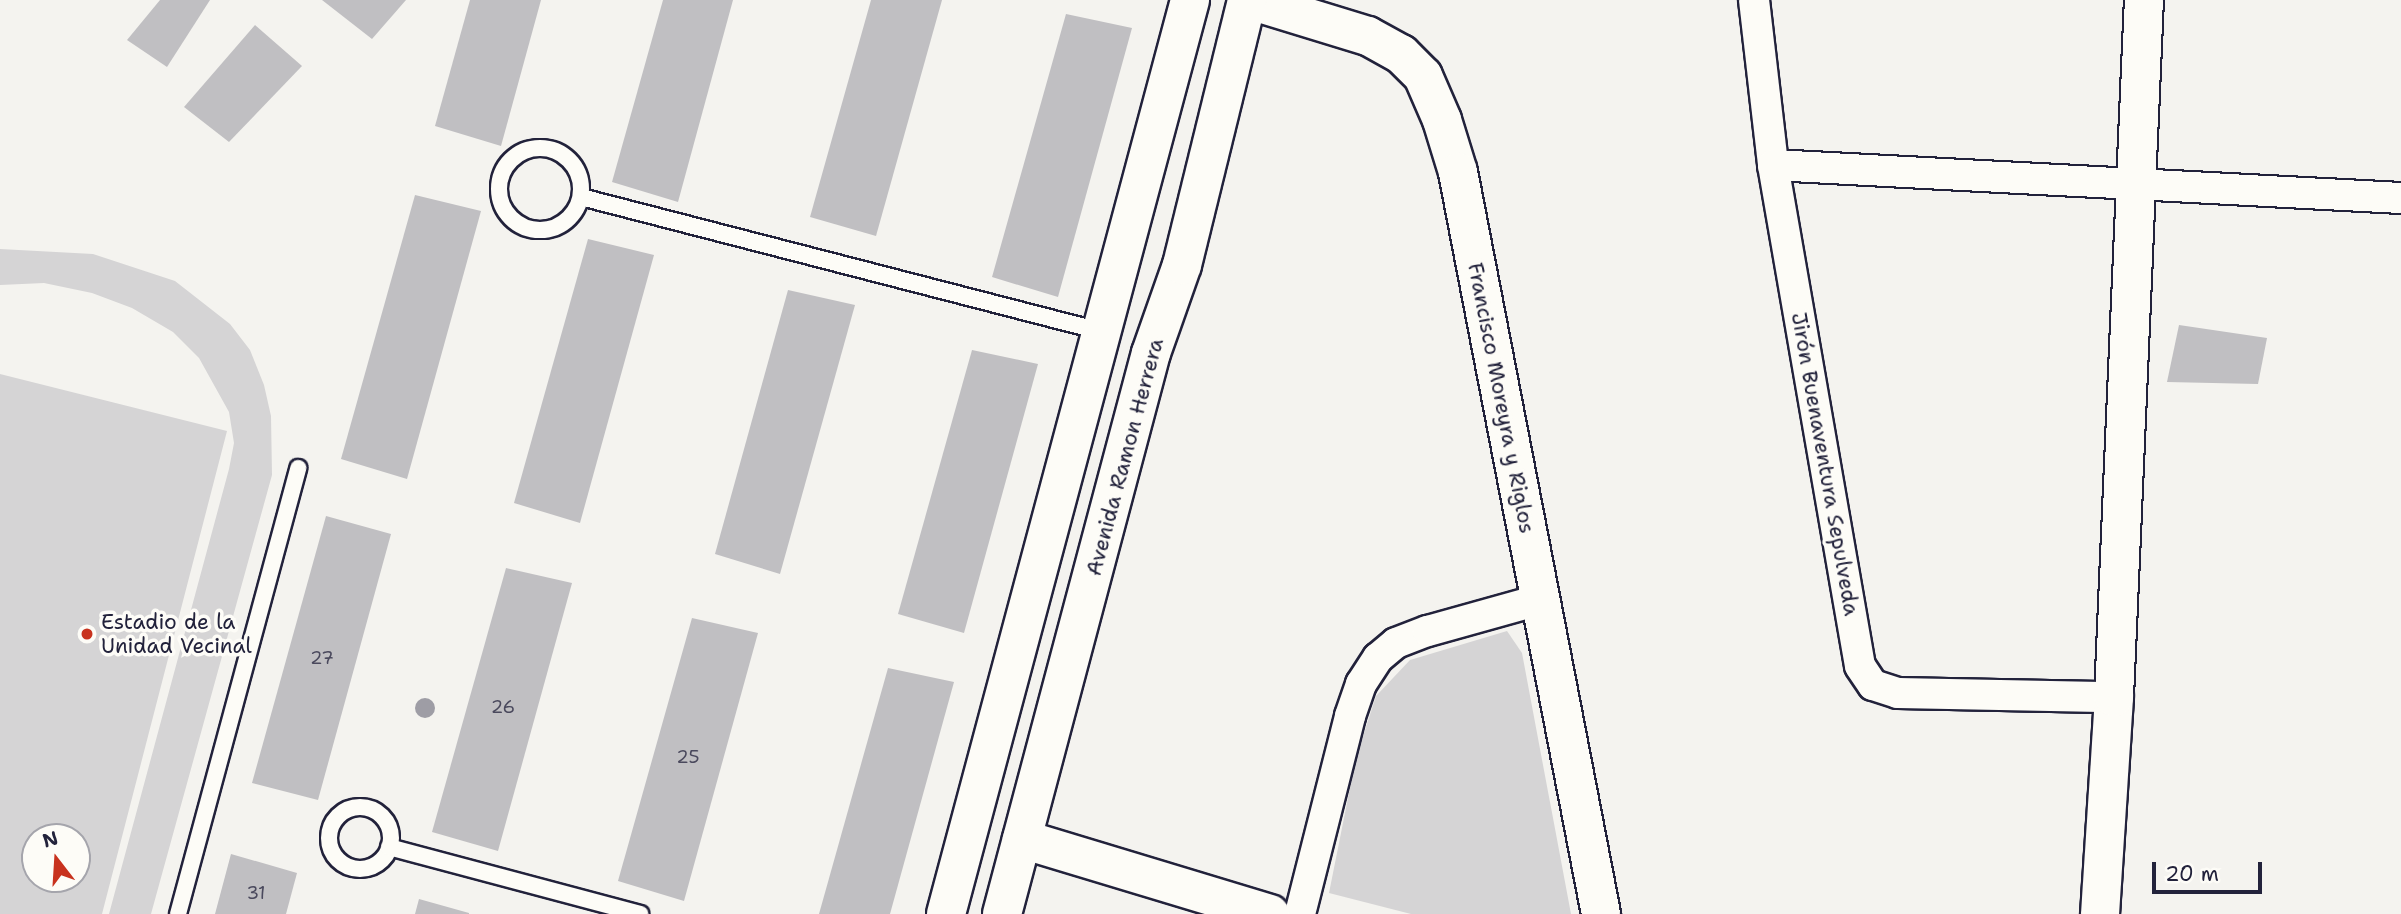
<!DOCTYPE html>
<html>
<head>
<meta charset="utf-8">
<style>
	body { margin:0 }
	#map { position:relative; width:2401px; height:914px; overflow:hidden; background:#f4f3ef; font-family:"Shantell Sans",sans-serif }
	div>[style] { position:absolute }
	[style*='--x'] { left:calc(var(--x)*1px); top:calc(var(--y)*1px); width:calc(var(--w)*1px); rotate:calc(var(--a)*1deg) }
	.green>* { inset:0; background:#d5d4d5 }
	.building>* { inset:0; background:#c0bfc2 }
	.roads { filter:drop-shadow(2px 0 #22223b) drop-shadow(-2px 0 #22223b) drop-shadow(0 2px #22223b) drop-shadow(0 -2px #22223b) }
	.lane>* { height:16px; margin:-8px; padding:0 8px; transform-origin:8px; border-radius:8px; background:#fdfcf7 }
	.lane>.ring { margin:-8px; padding:0; box-sizing:content-box; background:none; border:16px solid #fdfcf7; border-radius:50% }
	.street>* { height:30px; margin:-15px; padding:0 15px; transform-origin:15px; border-radius:15px; background:#fdfcf7 }
	.secondary>* { height:38px; margin:-19px; padding:0 19px; transform-origin:19px; border-radius:19px; background:#fdfcf7 }
	.primary>* { height:38px; margin:-19px; padding:0 19px; transform-origin:19px; border-radius:19px; background:#fdfcf7 }
	.trees>* { width:20px; height:20px; margin:-10px; border-radius:50%; background:#9e9da5 }
	.dots>* { width:19px; height:19px; translate:-50% -50%; box-sizing:border-box; border:4px solid #fdfcf7; border-radius:50% }
	span { translate:-50% -50%; white-space:nowrap; text-align:center; line-height:1.15; -webkit-text-stroke:7px #fdfcf7; paint-order:stroke }
	.number-label { font-size:18px; color:#4a495d }
	.number-label span { -webkit-text-stroke-width:0 }
	.street-label { font-size:21px; color:#22223b }
	.poi-label { font-size:21px; color:#22223b }
	.left { translate:0 -50%; text-align:left }
	.north { position:absolute; left:21px; top:823px; width:70px; height:70px; box-sizing:border-box; background:#fdfcf7; border:2px solid #a5a5ac; border-radius:50%; rotate:343deg; font-size:19px; font-weight:700; line-height:28px; text-align:center; color:#22223b }
	.north::after { content:''; display:block; margin:auto; width:24px; height:32px; background:#c8321e; clip-path:polygon(50% 0,100% 100%,50% 72%,0 100%) }
	.scale { position:absolute; left:2152px; top:862px; width:110px; height:32px; box-sizing:border-box; border:4px solid #22223b; border-top:0; padding-left:9px; font-size:21px; line-height:24px; white-space:nowrap; color:#22223b; -webkit-text-stroke:5px #fdfcf7; paint-order:stroke }
</style>
</head>
<body>
<div id="map">
	<div class="green">
		<div style="clip-path:polygon(0 249px,93px 254px,175px 281px,230px 324px,250px 350px,264px 385px,271px 416px,272px 475px,151px 914px,109px 914px,229px 469px,234px 443px,229px 412px,199px 358px,173px 332px,132px 308px,92px 293px,44px 283px,0 285px)"></div>
		<div style="clip-path:polygon(evenodd,0 374px,227px 431px,102px 914px,0 914px,0 374px,35px 837px,77px 837px,77px 879px,35px 879px,35px 837px)"></div>
		<div style="clip-path:polygon(1507px 631px,1522px 653px,1571px 914px,1411px 914px,1329px 893px,1356px 758px,1376px 696px,1410px 660px)"></div>
	</div>
	<div class="building">
		<div style="clip-path:polygon(160px 0,210px 0,167px 67px,127px 40px)"></div>
		<div style="clip-path:polygon(322px 0,406px 0,372px 39px)"></div>
		<div style="clip-path:polygon(470px 0,541px 0,501px 146px,435px 126px)"></div>
		<div style="clip-path:polygon(663px 0,733px 0,678px 202px,612px 182px)"></div>
		<div style="clip-path:polygon(871px 0,942px 0,876px 236px,810px 217px)"></div>
		<div style="clip-path:polygon(1066px 14px,1132px 28px,1058px 297px,992px 277px)"></div>
		<div style="clip-path:polygon(255px 25px,302px 66px,229px 142px,184px 107px)"></div>
		<div style="clip-path:polygon(415px 195px,481px 211px,407px 479px,341px 459px)"></div>
		<div style="clip-path:polygon(588px 239px,654px 255px,580px 523px,514px 503px)"></div>
		<div style="clip-path:polygon(788px 290px,855px 305px,780px 574px,715px 554px)"></div>
		<div style="clip-path:polygon(2179px 325px,2267px 338px,2258px 384px,2167px 382px)"></div>
		<div style="clip-path:polygon(972px 350px,1038px 364px,964px 633px,898px 614px)"></div>
		<div style="clip-path:polygon(326px 516px,391px 534px,318px 800px,252px 783px)"></div>
		<div style="clip-path:polygon(506px 568px,572px 583px,498px 851px,432px 832px)"></div>
		<div style="clip-path:polygon(692px 618px,758px 633px,684px 901px,618px 881px)"></div>
		<div style="clip-path:polygon(888px 668px,954px 682px,890px 914px,819px 914px)"></div>
		<div style="clip-path:polygon(231px 854px,297px 873px,286px 914px,215px 914px)"></div>
		<div style="clip-path:polygon(419px 899px,469px 913px,469px 914px,415px 914px)"></div>
	</div>
	<div class="roads">
		<div class="lane">
			<div class="ring" style="left:499px;top:148px;width:66px;height:66px"></div>
			<div style="--x:581;--y:197;--w:536;--a:14.48"></div>
			<div class="ring" style="left:329px;top:807px;width:46px;height:46px"></div>
			<div style="--x:389;--y:847;--w:260;--a:14.9"></div>
			<div style="--x:178;--y:914;--w:462;--a:-74.9"></div>
		</div>
		<div class="street">
			<div style="--x:1754;--y:0;--w:166;--a:83.4"></div>
			<div style="--x:1773;--y:165;--w:508;--a:80.15"></div>
			<div style="--x:1860;--y:666;--w:23;--a:56"></div>
			<div style="--x:1873;--y:685;--w:26;--a:18"></div>
			<div style="--x:1898;--y:693;--w:216;--a:1.1"></div>
			<div style="--x:1773;--y:165;--w:629;--a:3.01"></div>
			<div style="--x:1300;--y:914;--w:204;--a:-75.8"></div>
			<div style="--x:1350;--y:716;--w:34;--a:-71"></div>
			<div style="--x:1361;--y:684;--w:31;--a:-57"></div>
			<div style="--x:1378;--y:658;--w:23;--a:-40"></div>
			<div style="--x:1396;--y:643;--w:34;--a:-21"></div>
			<div style="--x:1428;--y:631;--w:115;--a:-15.6"></div>
		</div>
		<div class="secondary">
			<div style="--x:1250;--y:0;--w:123;--a:17"></div>
			<div style="--x:1368;--y:36;--w:38;--a:29"></div>
			<div style="--x:1401;--y:54;--w:31;--a:45"></div>
			<div style="--x:1423;--y:76;--w:48;--a:66.6"></div>
			<div style="--x:1442;--y:120;--w:54;--a:72.9"></div>
			<div style="--x:1458;--y:172;--w:756;--a:79.09"></div>
			<div style="--x:1022;--y:839;--w:259;--a:16.8"></div>
			<div style="--x:2100;--y:914;--w:217;--a:-86.3"></div>
			<div style="--x:2114;--y:697;--w:698;--a:-87.54"></div>
		</div>
		<div class="primary">
			<div style="--x:946;--y:914;--w:946;--a:-75.05"></div>
			<div style="--x:1002;--y:914;--w:580;--a:-75.13"></div>
			<div style="--x:1151;--y:353;--w:93;--a:-70.6"></div>
			<div style="--x:1182;--y:265;--w:273;--a:-76.2"></div>
		</div>
	</div>
	<div class="trees">
		<div style="left:425px;top:708px"></div>
	</div>
	<div class="dots">
		<div style="left:87px;top:634px;background:#c8321e"></div>
	</div>
	<div class="number-label">
		<span style="left:322px;top:658px">27</span>
		<span style="left:503px;top:707px">26</span>
		<span style="left:688px;top:757px">25</span>
		<span style="left:256px;top:893px">31</span>
	</div>
	<div class="street-label">
		<span style="left:1501px;top:398px;rotate:79deg">Francisco Moreyra y Riglos</span>
		<span style="left:1125px;top:457px;rotate:-75deg">Avenida Ramon Herrera</span>
		<span style="left:1825px;top:464px;rotate:80deg">Jirón Buenaventura Sepulveda</span>
	</div>
	<div class="poi-label">
		<span class="left" style="left:101px;top:634px">Estadio de la<br>Unidad Vecinal</span>
	</div>
	<div class="north">N</div>
	<div class="scale">20 m</div>
</div>
</body>
</html>
